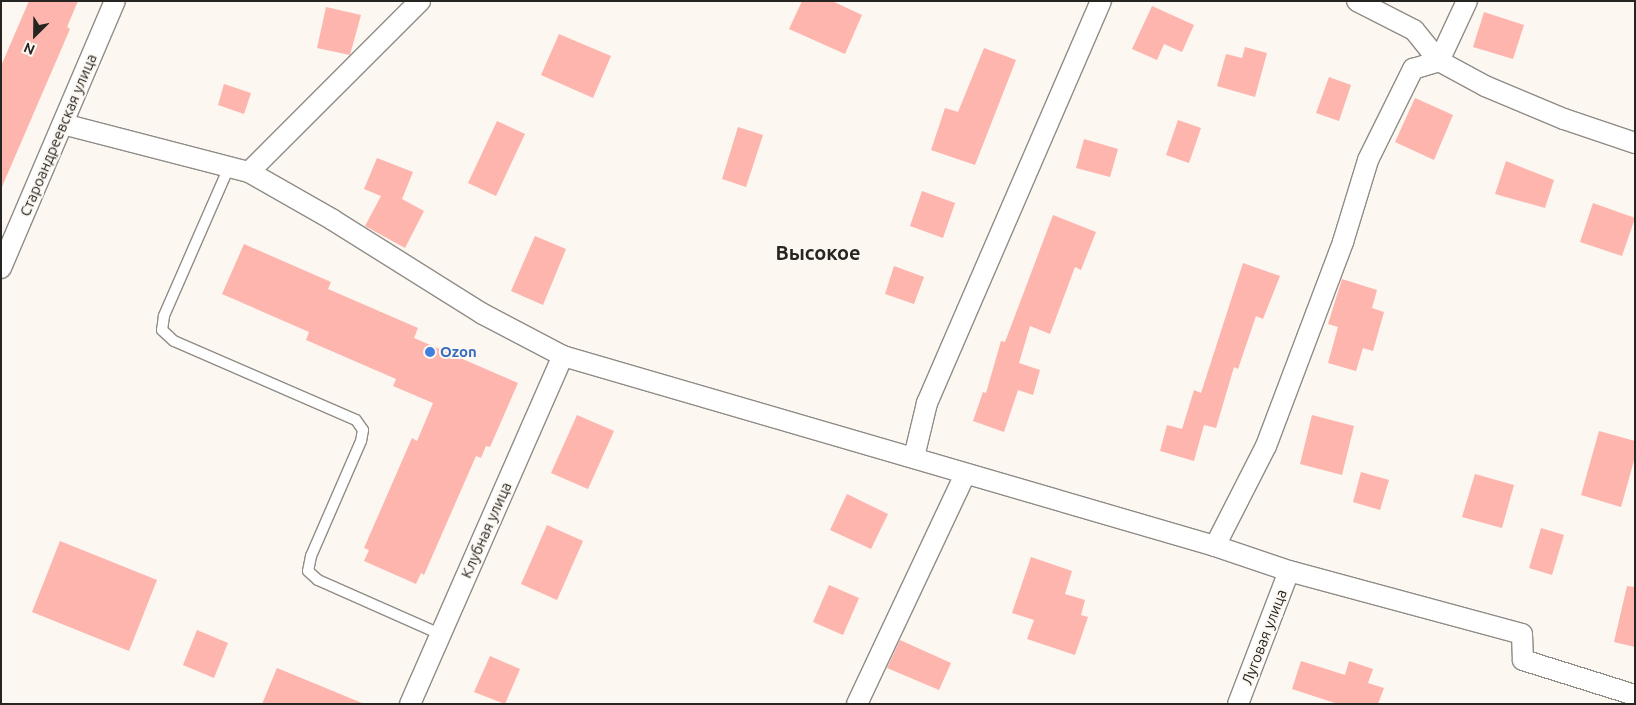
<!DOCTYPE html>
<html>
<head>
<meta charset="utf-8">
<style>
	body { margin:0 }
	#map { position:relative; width:1636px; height:705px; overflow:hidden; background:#fcf7f1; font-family:Ubuntu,sans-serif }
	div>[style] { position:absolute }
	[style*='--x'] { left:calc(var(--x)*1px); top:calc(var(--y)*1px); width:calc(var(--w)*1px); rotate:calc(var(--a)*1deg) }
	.building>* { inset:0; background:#fdb5ae }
	.roads { filter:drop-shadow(1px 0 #908c86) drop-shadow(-1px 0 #908c86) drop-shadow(0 1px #908c86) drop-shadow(0 -1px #908c86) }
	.lane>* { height:10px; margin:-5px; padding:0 5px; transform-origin:5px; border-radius:5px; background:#fff }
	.street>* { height:20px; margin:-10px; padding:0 10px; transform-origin:10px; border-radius:10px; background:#fff }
	.dots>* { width:14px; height:14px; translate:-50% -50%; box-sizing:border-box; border:2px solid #fcf7f1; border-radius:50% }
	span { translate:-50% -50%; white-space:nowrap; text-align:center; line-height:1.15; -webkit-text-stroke:4px #fcf7f1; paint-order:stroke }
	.street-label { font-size:15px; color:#262522 }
	.shop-label { font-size:15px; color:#366cbe; font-weight:700 }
	.left { translate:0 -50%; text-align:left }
	.district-label { font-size:20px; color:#262522; font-weight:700 }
	.frame { position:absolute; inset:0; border:2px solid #262522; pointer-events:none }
	.north { position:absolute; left:10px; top:10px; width:50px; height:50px; -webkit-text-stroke:4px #fcf7f1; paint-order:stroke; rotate:203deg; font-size:14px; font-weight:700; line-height:20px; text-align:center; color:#262522 }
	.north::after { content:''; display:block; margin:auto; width:18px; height:22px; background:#262522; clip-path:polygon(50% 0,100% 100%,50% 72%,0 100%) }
</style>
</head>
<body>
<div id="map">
	<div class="building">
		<div style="clip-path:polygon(29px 1px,78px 1px,67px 27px,70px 29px,1px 189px,1px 66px)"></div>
		<div style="clip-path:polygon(802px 1px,832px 1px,862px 15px,845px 54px,789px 29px)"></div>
		<div style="clip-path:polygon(1152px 6px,1194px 25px,1182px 52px,1164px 44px,1157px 60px,1132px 49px)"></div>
		<div style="clip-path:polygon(326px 7px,361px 15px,350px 55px,317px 48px)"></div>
		<div style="clip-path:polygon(1484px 12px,1524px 25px,1513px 59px,1473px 47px)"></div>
		<div style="clip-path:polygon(559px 34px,611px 56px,593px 98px,541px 75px)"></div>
		<div style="clip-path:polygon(1245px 47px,1267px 53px,1255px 97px,1217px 86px,1226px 54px,1242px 58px)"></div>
		<div style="clip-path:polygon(984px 48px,1016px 60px,975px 165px,931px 150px,945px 108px,958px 112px)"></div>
		<div style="clip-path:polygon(1329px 77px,1351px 85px,1339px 121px,1316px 113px)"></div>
		<div style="clip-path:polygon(224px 84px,251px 93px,244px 114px,218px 105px)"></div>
		<div style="clip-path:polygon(1415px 98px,1453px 115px,1434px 160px,1395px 142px)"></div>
		<div style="clip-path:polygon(1178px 120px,1201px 128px,1189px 163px,1166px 155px)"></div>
		<div style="clip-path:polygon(497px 121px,525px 134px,496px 196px,468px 183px)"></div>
		<div style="clip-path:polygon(738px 127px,763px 135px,746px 187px,722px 179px)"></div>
		<div style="clip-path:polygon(1084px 139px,1118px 149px,1110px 177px,1076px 168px)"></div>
		<div style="clip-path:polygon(377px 158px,413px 172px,402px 199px,424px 211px,405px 248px,365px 226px,381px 196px,364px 189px)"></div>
		<div style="clip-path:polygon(1506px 161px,1554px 180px,1545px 208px,1495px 194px)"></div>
		<div style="clip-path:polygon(922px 191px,955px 203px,943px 238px,910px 226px)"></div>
		<div style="clip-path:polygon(1593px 203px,1635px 218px,1622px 256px,1580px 242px)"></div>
		<div style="clip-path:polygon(1053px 215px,1096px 232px,1081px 270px,1075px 267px,1050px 334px,1030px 326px,1019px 363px,1040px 370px,1033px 395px,1018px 390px,1004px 432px,973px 421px,983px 392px,986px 393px,1001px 341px,1005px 342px)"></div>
		<div style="clip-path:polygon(535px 236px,566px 249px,543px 305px,511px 291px)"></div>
		<div style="clip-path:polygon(244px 244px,331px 282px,328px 289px,418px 328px,414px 338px,518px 383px,490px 447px,486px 446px,481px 458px,476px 456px,424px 575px,421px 573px,416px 584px,364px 561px,369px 550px,364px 548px,412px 438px,417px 441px,433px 403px,393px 386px,396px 379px,306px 340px,309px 332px,222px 294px)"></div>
		<div style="clip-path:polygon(1243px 263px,1280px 276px,1263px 319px,1256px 316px,1238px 369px,1234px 367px,1216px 428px,1204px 425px,1194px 461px,1160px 451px,1167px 425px,1182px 429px,1194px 390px,1201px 393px)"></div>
		<div style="clip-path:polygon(894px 266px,924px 277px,914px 304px,885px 294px)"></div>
		<div style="clip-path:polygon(1342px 279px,1377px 290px,1372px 308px,1384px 312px,1373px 351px,1363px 348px,1356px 371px,1328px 363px,1338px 327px,1328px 324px)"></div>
		<div style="clip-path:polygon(577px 415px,614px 431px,588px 489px,551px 473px)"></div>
		<div style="clip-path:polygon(1312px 415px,1354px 426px,1342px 475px,1300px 464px)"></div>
		<div style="clip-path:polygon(1599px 431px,1635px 441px,1635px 457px,1621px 507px,1581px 495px)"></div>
		<div style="clip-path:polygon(1361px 472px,1389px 480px,1380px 510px,1353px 502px)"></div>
		<div style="clip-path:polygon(1475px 474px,1514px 485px,1502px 528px,1462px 517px)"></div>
		<div style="clip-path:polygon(847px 494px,888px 514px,871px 549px,830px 530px)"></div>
		<div style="clip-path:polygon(547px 525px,583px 541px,557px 600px,521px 584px)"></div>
		<div style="clip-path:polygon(1541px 528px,1564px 535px,1552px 575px,1529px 568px)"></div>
		<div style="clip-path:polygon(60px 541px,157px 580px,129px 651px,32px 612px)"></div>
		<div style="clip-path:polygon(1031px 557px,1072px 571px,1065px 594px,1085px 600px,1081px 615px,1088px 617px,1075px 655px,1027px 639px,1034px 620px,1012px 613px)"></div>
		<div style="clip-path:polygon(829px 585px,859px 598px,843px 635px,813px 622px)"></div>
		<div style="clip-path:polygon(1627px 586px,1635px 587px,1635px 647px,1614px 642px)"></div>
		<div style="clip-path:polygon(197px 630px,228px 643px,214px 678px,183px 665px)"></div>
		<div style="clip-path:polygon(900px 640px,951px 663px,939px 690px,887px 668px)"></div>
		<div style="clip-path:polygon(490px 656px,520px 669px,505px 704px,474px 692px)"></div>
		<div style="clip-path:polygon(1301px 661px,1345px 675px,1349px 661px,1373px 669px,1368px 683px,1384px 688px,1378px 704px,1338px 704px,1292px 689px)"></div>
		<div style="clip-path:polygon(277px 668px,362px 703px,362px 704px,262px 704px)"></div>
	</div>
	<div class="roads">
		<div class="lane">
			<div style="--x:229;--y:167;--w:163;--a:113.6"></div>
			<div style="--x:164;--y:316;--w:14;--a:98"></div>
			<div style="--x:162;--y:330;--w:16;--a:43"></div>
			<div style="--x:174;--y:341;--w:198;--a:23.5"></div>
			<div style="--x:356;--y:420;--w:12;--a:55"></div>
			<div style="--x:363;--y:430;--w:11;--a:100"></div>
			<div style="--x:361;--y:441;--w:125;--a:113.5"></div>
			<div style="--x:311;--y:556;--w:15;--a:101"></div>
			<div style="--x:308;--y:571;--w:13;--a:42"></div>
			<div style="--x:318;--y:580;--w:133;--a:23.9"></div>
		</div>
		<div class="street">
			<div style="--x:1357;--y:1;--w:64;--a:27"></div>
			<div style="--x:1414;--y:30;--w:40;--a:51"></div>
			<div style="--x:1439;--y:61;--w:52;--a:28.5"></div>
			<div style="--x:1485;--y:86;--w:86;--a:22.7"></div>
			<div style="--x:1564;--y:119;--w:75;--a:18.7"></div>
			<div style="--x:63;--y:124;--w:192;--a:14.5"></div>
			<div style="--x:249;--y:172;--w:97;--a:29.7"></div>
			<div style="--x:333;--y:220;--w:177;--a:32.1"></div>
			<div style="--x:483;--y:314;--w:90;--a:27.7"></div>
			<div style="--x:563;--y:356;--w:679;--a:16.25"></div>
			<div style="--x:1215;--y:546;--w:112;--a:-63"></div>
			<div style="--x:1266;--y:446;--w:218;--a:-69.3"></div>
			<div style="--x:1343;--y:242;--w:86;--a:-73"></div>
			<div style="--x:1368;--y:160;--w:102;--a:-63.7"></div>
			<div style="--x:1413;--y:69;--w:27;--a:-17"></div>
			<div style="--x:1439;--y:61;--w:66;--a:-65"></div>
			<div style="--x:249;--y:172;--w:242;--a:-45"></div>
			<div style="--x:1;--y:268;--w:290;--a:-66.9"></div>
			<div style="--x:914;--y:457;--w:56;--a:-76.5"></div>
			<div style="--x:927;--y:403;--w:438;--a:-66.6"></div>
			<div style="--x:1215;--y:546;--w:78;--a:18.7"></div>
			<div style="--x:1289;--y:571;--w:241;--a:15.1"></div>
			<div style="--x:1522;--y:634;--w:26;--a:88"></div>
			<div style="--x:1523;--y:660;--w:117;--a:17.4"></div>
			<div style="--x:410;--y:704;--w:380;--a:-66.3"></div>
			<div style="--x:857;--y:704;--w:254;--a:-64.8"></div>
			<div style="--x:1238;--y:704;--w:142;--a:-69"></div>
		</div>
	</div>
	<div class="dots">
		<div style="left:430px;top:352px;background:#3f7fe0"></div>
	</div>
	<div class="street-label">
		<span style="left:58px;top:135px;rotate:-67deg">Староандреевская улица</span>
		<span style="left:486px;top:530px;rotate:-66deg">Клубная улица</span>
		<span style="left:1264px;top:637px;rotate:-69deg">Луговая улица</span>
	</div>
	<div class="shop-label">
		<span class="left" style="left:440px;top:352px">Ozon</span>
	</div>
	<div class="district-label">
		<span style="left:818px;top:252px">Высокое</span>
	</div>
	<div class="frame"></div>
	<div class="north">N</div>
</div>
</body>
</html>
